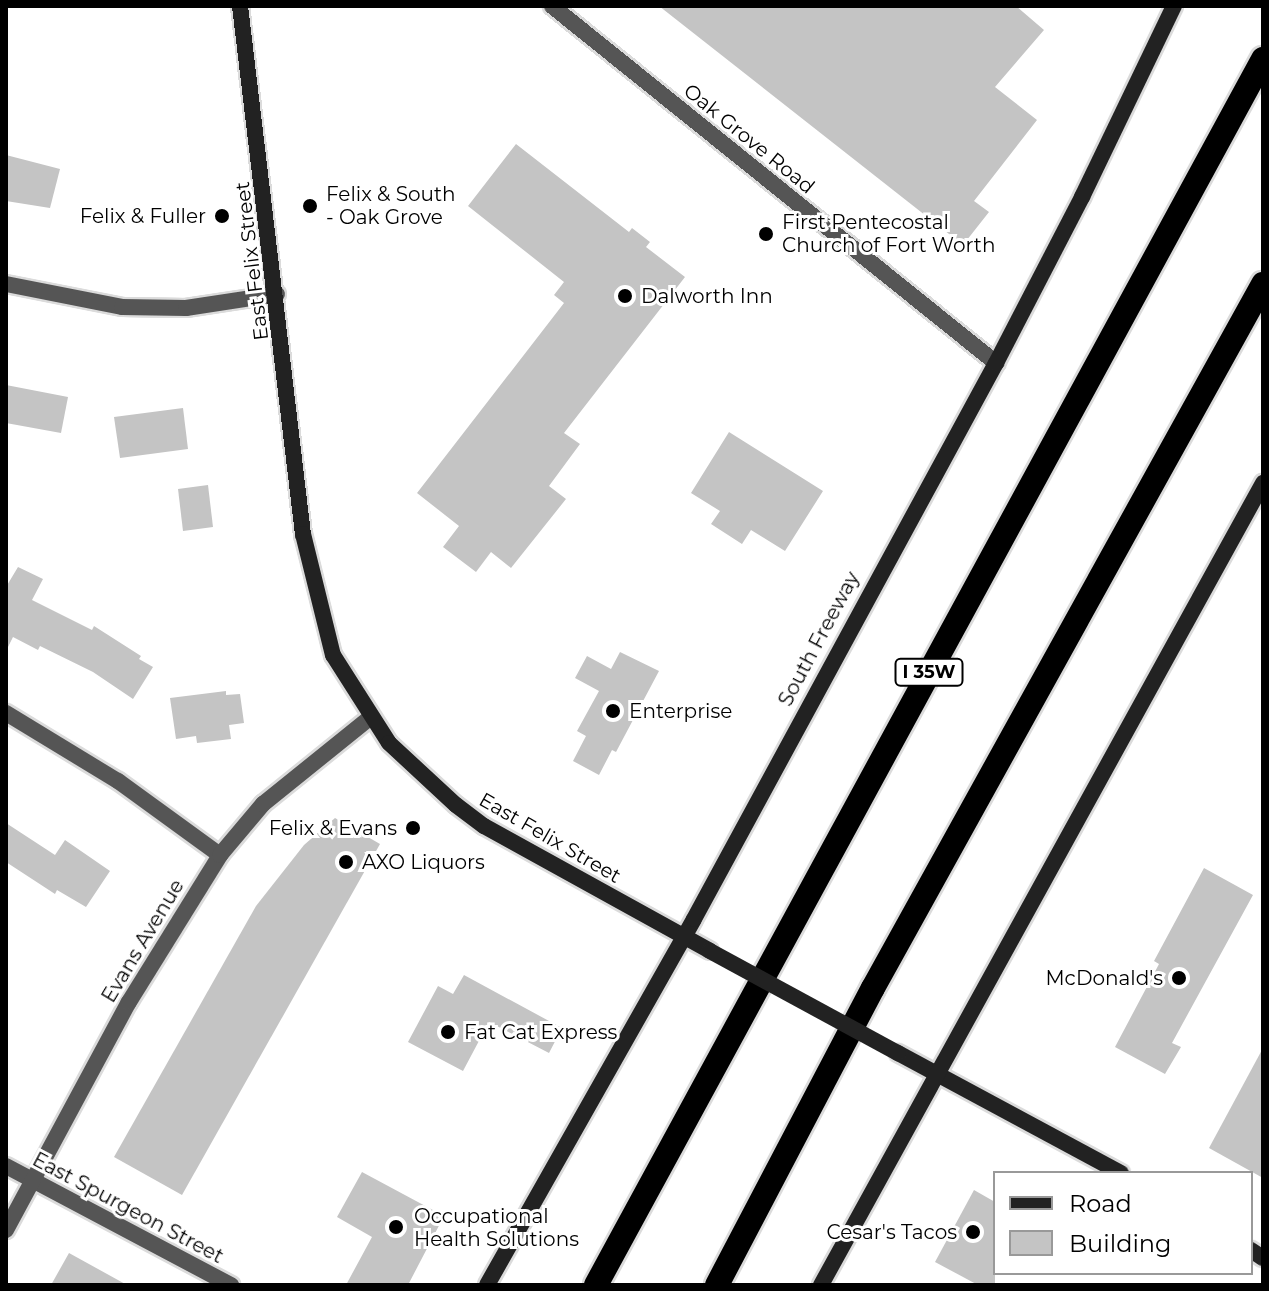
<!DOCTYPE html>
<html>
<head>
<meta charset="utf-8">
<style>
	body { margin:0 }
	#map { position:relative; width:1269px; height:1291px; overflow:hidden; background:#fff; font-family:Montserrat,sans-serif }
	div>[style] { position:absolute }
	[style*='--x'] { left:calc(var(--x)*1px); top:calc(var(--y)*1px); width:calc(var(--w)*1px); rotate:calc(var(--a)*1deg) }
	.building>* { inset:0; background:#c4c4c4 }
	.roads { filter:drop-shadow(2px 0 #dbdbdb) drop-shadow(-2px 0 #dbdbdb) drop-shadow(0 2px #dbdbdb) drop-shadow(0 -2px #dbdbdb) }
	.street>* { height:16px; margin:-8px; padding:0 8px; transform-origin:8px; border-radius:8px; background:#555 }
	.secondary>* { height:16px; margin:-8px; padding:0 8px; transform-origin:8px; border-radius:8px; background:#222 }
	.highway>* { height:24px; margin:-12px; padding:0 12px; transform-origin:12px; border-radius:12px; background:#000 }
	.secondary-bridge>* { height:16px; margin:-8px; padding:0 8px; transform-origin:8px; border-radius:8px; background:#222 }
	.dots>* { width:22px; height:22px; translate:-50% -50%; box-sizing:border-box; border:4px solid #fff; border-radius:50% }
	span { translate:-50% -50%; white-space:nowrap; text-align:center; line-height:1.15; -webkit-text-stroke:6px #fff; paint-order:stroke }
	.shield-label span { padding:2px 6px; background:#fff; border:2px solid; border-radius:6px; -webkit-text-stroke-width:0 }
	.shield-label { font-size:18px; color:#000; font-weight:700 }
	.street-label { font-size:20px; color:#000 }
	.poi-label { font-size:20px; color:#000 }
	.left { translate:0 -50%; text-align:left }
	.right { translate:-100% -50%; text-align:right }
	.frame { position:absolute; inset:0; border:8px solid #000; pointer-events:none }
	.legend { position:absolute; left:993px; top:1171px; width:260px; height:104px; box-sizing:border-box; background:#fff; border:2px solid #999; margin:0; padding:10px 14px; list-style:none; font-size:24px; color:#000 }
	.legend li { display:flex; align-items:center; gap:16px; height:40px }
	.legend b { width:40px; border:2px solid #999 }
</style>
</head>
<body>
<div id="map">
	<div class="building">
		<div style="clip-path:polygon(659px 6px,1016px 6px,1044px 30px,995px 87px,1037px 120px,974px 201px,989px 212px,963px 245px)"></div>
		<div style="clip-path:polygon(516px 144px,629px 232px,632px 228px,650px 242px,646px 247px,685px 277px,564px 433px,580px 444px,549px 486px,566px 499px,511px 568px,491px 552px,476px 572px,443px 547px,459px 526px,417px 493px,564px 303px,554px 295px,564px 282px,468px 206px)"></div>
		<div style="clip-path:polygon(6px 155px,60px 169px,50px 208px,6px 201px)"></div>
		<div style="clip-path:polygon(6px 385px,68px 397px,61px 433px,6px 423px)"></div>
		<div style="clip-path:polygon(183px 408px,188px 449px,120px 458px,114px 417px)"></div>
		<div style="clip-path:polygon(729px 432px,823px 491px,785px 551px,751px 530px,742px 544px,711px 524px,720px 511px,691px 493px)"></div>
		<div style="clip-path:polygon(208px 485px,213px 527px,183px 531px,178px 489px)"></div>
		<div style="clip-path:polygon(18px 567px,43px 579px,32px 600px,92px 630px,94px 626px,141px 656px,139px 659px,153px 667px,133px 699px,93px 672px,40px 646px,38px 650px,13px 637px,6px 651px,6px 587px)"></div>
		<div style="clip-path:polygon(620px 652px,659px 671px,616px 752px,612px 750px,599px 775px,573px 761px,586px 736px,577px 731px,599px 691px,575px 678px,587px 656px,611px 669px)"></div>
		<div style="clip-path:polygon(226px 691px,226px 695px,240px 694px,244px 723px,229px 725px,231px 739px,197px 743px,196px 736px,176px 739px,170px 698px)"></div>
		<div style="clip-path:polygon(335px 818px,380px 844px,182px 1195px,114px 1157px,256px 906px,304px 845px)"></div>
		<div style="clip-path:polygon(6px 823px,55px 855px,65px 840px,110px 871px,86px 907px,57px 890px,55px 894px,6px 862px)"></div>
		<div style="clip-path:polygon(1204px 868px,1253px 895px,1172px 1043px,1181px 1047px,1165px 1074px,1115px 1047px,1159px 964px,1154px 961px)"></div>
		<div style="clip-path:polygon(464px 975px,562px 1028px,549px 1053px,489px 1022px,463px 1071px,408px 1042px,438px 986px,453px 994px)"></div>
		<div style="clip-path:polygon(1263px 1048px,1263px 1178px,1209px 1148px)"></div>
		<div style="clip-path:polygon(362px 1172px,444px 1216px,408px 1285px,346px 1285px,372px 1237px,337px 1217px)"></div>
		<div style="clip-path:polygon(974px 1190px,995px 1202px,995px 1285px,978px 1285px,935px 1262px)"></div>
		<div style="clip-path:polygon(69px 1253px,127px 1285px,51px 1285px)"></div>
	</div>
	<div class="roads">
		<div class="street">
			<div style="--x:552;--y:6;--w:570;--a:38.8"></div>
			<div style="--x:6;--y:284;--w:118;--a:11.2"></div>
			<div style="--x:122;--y:307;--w:64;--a:0.9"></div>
			<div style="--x:186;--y:308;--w:92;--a:-8.7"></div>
			<div style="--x:6;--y:713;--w:131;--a:31.3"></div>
			<div style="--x:118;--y:781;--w:126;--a:36"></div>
			<div style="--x:6;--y:1166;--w:255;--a:27.9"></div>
			<div style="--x:6;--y:1230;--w:259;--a:-61.7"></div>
			<div style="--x:129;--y:1002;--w:173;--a:-58.2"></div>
			<div style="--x:220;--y:855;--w:67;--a:-49.9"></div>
			<div style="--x:263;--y:804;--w:139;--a:-38.9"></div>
		</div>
		<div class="secondary">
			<div style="--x:240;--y:6;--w:532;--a:83.2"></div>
			<div style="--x:303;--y:534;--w:125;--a:76.1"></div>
			<div style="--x:333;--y:655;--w:104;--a:57.5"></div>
			<div style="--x:389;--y:743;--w:91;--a:42.8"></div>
			<div style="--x:456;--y:805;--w:35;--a:37"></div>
			<div style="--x:484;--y:826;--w:258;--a:28.9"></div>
			<div style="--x:898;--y:1053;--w:253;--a:28.3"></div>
			<div style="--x:1251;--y:1250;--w:14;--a:34"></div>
			<div style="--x:487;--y:1285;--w:420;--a:-60.5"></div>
			<div style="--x:694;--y:919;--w:633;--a:-61.49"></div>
			<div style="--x:996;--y:363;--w:187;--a:-62.6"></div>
			<div style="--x:1082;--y:197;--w:212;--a:-64.3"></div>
			<div style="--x:821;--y:1285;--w:916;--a:-61.14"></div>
		</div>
		<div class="highway">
			<div style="--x:596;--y:1285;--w:1396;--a:-61.45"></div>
			<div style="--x:717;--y:1285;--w:335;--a:-62.3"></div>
			<div style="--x:873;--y:988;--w:805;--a:-61.01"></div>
		</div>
	</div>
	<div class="secondary-bridge">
		<div style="--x:710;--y:951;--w:214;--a:28.5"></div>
	</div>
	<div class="dots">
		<div style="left:310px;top:206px;background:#000"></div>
		<div style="left:222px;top:216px;background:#000"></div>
		<div style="left:766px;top:234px;background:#000"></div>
		<div style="left:625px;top:296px;background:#000"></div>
		<div style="left:613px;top:711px;background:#000"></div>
		<div style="left:413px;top:828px;background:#000"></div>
		<div style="left:346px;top:862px;background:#000"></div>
		<div style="left:1179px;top:978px;background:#000"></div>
		<div style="left:448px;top:1032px;background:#000"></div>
		<div style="left:396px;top:1227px;background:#000"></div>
		<div style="left:973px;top:1232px;background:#000"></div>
	</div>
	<div class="shield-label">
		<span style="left:929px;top:672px">I 35W</span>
	</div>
	<div class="street-label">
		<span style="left:749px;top:139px;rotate:39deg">Oak Grove Road</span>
		<span style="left:252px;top:261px;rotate:-97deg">East Felix Street</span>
		<span style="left:819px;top:639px;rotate:-62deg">South Freeway</span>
		<span style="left:550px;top:838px;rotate:30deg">East Felix Street</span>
		<span style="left:143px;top:941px;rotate:-59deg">Evans Avenue</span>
		<span style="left:128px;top:1208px;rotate:28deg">East Spurgeon Street</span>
	</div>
	<div class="poi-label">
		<span class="left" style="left:326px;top:206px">Felix &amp; South<br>- Oak Grove</span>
		<span class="right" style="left:206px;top:216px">Felix &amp; Fuller</span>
		<span class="left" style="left:782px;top:234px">First Pentecostal<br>Church of Fort Worth</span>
		<span class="left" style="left:641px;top:296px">Dalworth Inn</span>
		<span class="left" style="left:629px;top:711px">Enterprise</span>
		<span class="right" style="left:397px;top:828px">Felix &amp; Evans</span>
		<span class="left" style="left:362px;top:862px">AXO Liquors</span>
		<span class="right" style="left:1163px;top:978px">McDonald's</span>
		<span class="left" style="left:464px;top:1032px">Fat Cat Express</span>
		<span class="left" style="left:414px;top:1228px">Occupational<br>Health Solutions</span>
		<span class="right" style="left:957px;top:1232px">Cesar's Tacos</span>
	</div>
	<div class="frame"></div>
	<ul class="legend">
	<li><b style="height:10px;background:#222"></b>Road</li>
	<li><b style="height:22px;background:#c4c4c4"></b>Building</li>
	</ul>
</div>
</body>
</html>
